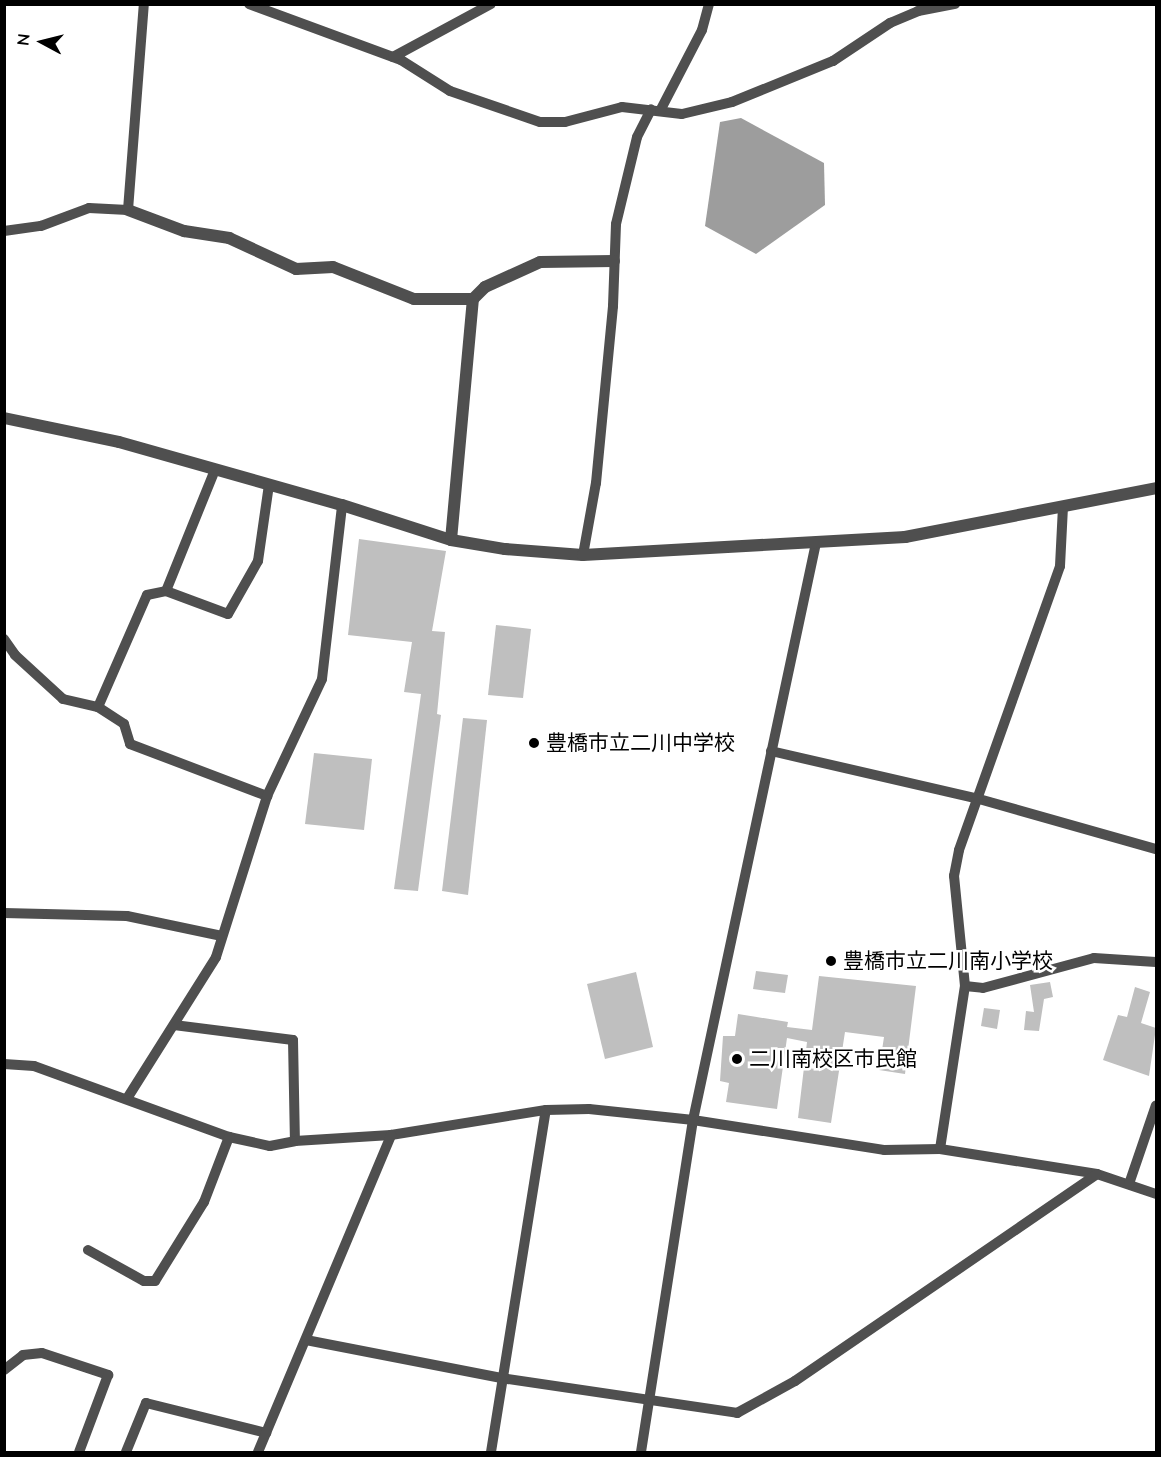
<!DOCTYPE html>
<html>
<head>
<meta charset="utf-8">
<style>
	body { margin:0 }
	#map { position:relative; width:1161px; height:1457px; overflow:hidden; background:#fff; font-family:"Nunito Sans","Noto Sans JP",sans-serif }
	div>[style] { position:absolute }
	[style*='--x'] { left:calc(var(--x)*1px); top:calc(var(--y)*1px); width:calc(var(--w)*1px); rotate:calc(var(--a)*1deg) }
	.water>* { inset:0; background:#9d9d9d }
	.building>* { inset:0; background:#bfbfbf }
	.minor>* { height:10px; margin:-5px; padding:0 5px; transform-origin:5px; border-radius:5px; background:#4f4f4f }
	.tertiary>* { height:12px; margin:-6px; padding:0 6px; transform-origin:6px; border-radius:6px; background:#4f4f4f }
	.dots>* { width:16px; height:16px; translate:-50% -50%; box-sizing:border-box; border:3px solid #fff; border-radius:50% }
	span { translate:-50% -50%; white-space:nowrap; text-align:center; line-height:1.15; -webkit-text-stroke:5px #fff; paint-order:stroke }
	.poi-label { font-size:21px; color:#000 }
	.left { translate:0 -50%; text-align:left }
	.frame { position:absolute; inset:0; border:6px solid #000; pointer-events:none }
	.north { position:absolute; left:12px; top:12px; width:60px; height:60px; -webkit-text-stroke:4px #fff; paint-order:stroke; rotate:277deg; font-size:16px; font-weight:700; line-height:24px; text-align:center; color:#000 }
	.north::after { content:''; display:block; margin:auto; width:21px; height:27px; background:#000; clip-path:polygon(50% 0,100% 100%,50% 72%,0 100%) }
</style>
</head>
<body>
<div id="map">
	<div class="water">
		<div style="clip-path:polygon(741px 118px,824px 163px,825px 205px,756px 254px,705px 226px,720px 122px)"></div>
	</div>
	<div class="building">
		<div style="clip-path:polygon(359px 539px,446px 551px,432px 631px,445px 632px,437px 714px,441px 715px,418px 891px,394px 889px,421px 694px,404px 692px,412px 642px,348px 635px)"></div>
		<div style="clip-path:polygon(496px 625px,531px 629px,523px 698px,488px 695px)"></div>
		<div style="clip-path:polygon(463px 718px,487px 720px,468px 895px,442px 891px)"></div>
		<div style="clip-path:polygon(314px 753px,372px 759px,364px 830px,305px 824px)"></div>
		<div style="clip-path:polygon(756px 971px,788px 975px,785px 993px,753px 989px)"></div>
		<div style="clip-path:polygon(636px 972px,653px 1047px,605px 1059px,587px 984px)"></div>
		<div style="clip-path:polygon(819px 976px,916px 986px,905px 1074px,879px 1070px,884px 1037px,845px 1032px,831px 1123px,798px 1118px,807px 1042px,787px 1038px,777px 1109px,726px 1102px,729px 1083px,720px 1081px,723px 1036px,735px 1036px,738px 1014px,788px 1022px,787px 1027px,812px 1030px)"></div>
		<div style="clip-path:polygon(1050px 982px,1053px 997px,1044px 999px,1039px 1031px,1024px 1030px,1026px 1011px,1034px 1012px,1030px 985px)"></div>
		<div style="clip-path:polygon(1135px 987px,1150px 992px,1141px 1023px,1156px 1028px,1149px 1076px,1103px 1060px,1118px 1015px,1127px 1017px)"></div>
		<div style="clip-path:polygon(984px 1008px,1000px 1010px,997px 1029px,981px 1026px)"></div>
	</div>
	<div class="minor">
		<div style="--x:249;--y:4;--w:162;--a:20.2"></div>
		<div style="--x:401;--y:60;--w:58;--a:32.3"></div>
		<div style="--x:450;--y:91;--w:95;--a:19"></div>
		<div style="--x:540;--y:122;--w:25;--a:0"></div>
		<div style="--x:565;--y:122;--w:59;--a:-14.7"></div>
		<div style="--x:622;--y:107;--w:60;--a:6.7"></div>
		<div style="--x:682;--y:114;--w:51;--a:-13.5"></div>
		<div style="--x:732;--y:102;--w:109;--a:-22.1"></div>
		<div style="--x:833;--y:61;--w:69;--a:-33.7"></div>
		<div style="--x:890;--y:23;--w:30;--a:-23"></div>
		<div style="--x:918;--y:11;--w:38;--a:-11"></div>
		<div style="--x:393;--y:57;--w:111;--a:-28.4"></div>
		<div style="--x:660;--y:111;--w:91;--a:-62.6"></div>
		<div style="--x:702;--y:30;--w:27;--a:-75"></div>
		<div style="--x:4;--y:231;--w:37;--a:-8"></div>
		<div style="--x:41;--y:226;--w:51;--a:-20.6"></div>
		<div style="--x:89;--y:208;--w:39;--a:3"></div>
		<div style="--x:128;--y:210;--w:207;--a:-85.6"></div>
		<div style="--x:583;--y:555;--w:73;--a:-79.8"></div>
		<div style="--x:596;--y:483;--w:178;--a:-84.5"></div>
		<div style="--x:613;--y:306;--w:82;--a:-87.9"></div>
		<div style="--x:616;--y:224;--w:89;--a:-76.4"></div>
		<div style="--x:637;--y:137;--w:31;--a:-63"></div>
		<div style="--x:166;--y:591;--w:66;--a:20.4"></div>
		<div style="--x:228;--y:614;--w:61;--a:-60.5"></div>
		<div style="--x:258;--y:561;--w:77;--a:-81.8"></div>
		<div style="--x:4;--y:639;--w:19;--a:55"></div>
		<div style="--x:15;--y:655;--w:65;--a:42.5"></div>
		<div style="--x:63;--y:699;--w:36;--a:13"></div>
		<div style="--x:98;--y:707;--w:31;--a:33"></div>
		<div style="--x:124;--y:724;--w:21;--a:73"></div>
		<div style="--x:130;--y:744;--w:147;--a:20.8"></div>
		<div style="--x:98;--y:707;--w:122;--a:-66.4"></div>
		<div style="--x:147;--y:595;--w:19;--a:-12"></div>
		<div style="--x:166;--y:591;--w:131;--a:-68"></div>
		<div style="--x:771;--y:751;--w:213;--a:13"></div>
		<div style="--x:979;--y:799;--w:184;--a:15.8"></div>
		<div style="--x:4;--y:913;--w:123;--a:1.4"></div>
		<div style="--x:127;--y:916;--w:97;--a:11.9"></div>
		<div style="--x:965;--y:986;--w:18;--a:6"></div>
		<div style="--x:983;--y:988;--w:115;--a:-15.1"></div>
		<div style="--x:1094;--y:958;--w:62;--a:3.7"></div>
		<div style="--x:174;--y:1025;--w:120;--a:7.2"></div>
		<div style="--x:293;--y:1040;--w:101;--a:88.9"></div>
		<div style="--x:4;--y:1064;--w:30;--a:4"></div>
		<div style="--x:34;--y:1066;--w:208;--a:20"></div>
		<div style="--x:229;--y:1137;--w:42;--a:12.4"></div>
		<div style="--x:270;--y:1146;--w:25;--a:-11"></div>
		<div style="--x:295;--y:1141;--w:96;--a:-3.6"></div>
		<div style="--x:391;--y:1135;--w:157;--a:-9.2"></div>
		<div style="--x:546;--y:1110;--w:43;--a:-1.3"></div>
		<div style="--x:589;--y:1109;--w:105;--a:6"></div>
		<div style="--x:693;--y:1120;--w:193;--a:8.9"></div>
		<div style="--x:884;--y:1150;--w:56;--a:-1"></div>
		<div style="--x:940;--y:1149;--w:159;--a:9"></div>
		<div style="--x:1097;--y:1174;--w:62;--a:18.7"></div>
		<div style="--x:128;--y:1097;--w:165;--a:-57.8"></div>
		<div style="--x:216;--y:957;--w:169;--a:-72.4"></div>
		<div style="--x:267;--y:796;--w:129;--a:-64.8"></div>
		<div style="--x:322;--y:679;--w:175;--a:-83.4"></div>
		<div style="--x:940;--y:1149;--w:165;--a:-81.3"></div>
		<div style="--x:965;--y:986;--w:111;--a:-95.7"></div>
		<div style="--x:954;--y:876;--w:26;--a:-79"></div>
		<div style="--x:959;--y:850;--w:301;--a:-70.4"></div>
		<div style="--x:1060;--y:566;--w:59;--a:-87.1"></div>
		<div style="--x:1129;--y:1184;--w:83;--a:-71.1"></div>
		<div style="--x:88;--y:1250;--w:64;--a:29"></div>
		<div style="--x:144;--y:1281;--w:11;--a:0"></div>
		<div style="--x:155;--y:1281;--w:93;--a:-58.2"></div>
		<div style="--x:204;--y:1202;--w:70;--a:-69"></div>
		<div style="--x:306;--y:1340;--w:199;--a:11"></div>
		<div style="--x:501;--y:1378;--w:239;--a:8.4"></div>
		<div style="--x:737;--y:1413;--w:66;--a:-28.9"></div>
		<div style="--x:795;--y:1381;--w:366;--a:-34.4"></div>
		<div style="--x:4;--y:1370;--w:24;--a:-38"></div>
		<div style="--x:23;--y:1355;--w:19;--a:-6"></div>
		<div style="--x:42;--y:1353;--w:70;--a:18.4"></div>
		<div style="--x:108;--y:1375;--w:82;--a:110.6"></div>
		<div style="--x:126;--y:1452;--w:53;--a:-67.8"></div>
		<div style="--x:146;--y:1403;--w:124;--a:14"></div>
		<div style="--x:258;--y:1452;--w:344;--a:-67.2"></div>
		<div style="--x:491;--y:1452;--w:346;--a:-80.9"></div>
		<div style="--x:641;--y:1452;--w:336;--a:-81.1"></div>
		<div style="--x:693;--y:1120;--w:590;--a:-77.97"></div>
	</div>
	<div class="tertiary">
		<div style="--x:128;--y:210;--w:60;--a:20.6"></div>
		<div style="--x:184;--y:231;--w:46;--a:8.8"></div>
		<div style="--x:229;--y:238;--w:74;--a:24.8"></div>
		<div style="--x:296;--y:269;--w:37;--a:-3"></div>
		<div style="--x:333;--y:267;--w:87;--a:21.6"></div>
		<div style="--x:414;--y:299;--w:59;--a:0"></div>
		<div style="--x:473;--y:299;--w:17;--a:-45"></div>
		<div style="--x:485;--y:287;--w:60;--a:-24.4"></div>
		<div style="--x:540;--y:262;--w:74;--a:-0.8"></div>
		<div style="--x:4;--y:418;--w:117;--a:11.8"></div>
		<div style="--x:119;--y:442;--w:232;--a:15.8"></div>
		<div style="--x:342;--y:505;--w:114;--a:17.8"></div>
		<div style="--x:451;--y:540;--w:55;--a:9.5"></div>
		<div style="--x:505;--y:549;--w:78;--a:4.4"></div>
		<div style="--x:583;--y:555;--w:323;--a:-3.2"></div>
		<div style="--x:905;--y:537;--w:256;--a:-11"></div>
		<div style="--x:451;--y:540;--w:242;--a:-84.8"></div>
	</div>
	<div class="dots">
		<div style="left:534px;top:743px;background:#000"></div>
		<div style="left:831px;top:961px;background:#000"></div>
		<div style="left:737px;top:1059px;background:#000"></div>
	</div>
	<div class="poi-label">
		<span class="left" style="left:546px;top:743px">豊橋市立二川中学校</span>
		<span class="left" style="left:843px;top:961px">豊橋市立二川南小学校</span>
		<span class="left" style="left:749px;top:1059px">二川南校区市民館</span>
	</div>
	<div class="frame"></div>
	<div class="north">N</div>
</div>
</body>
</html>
